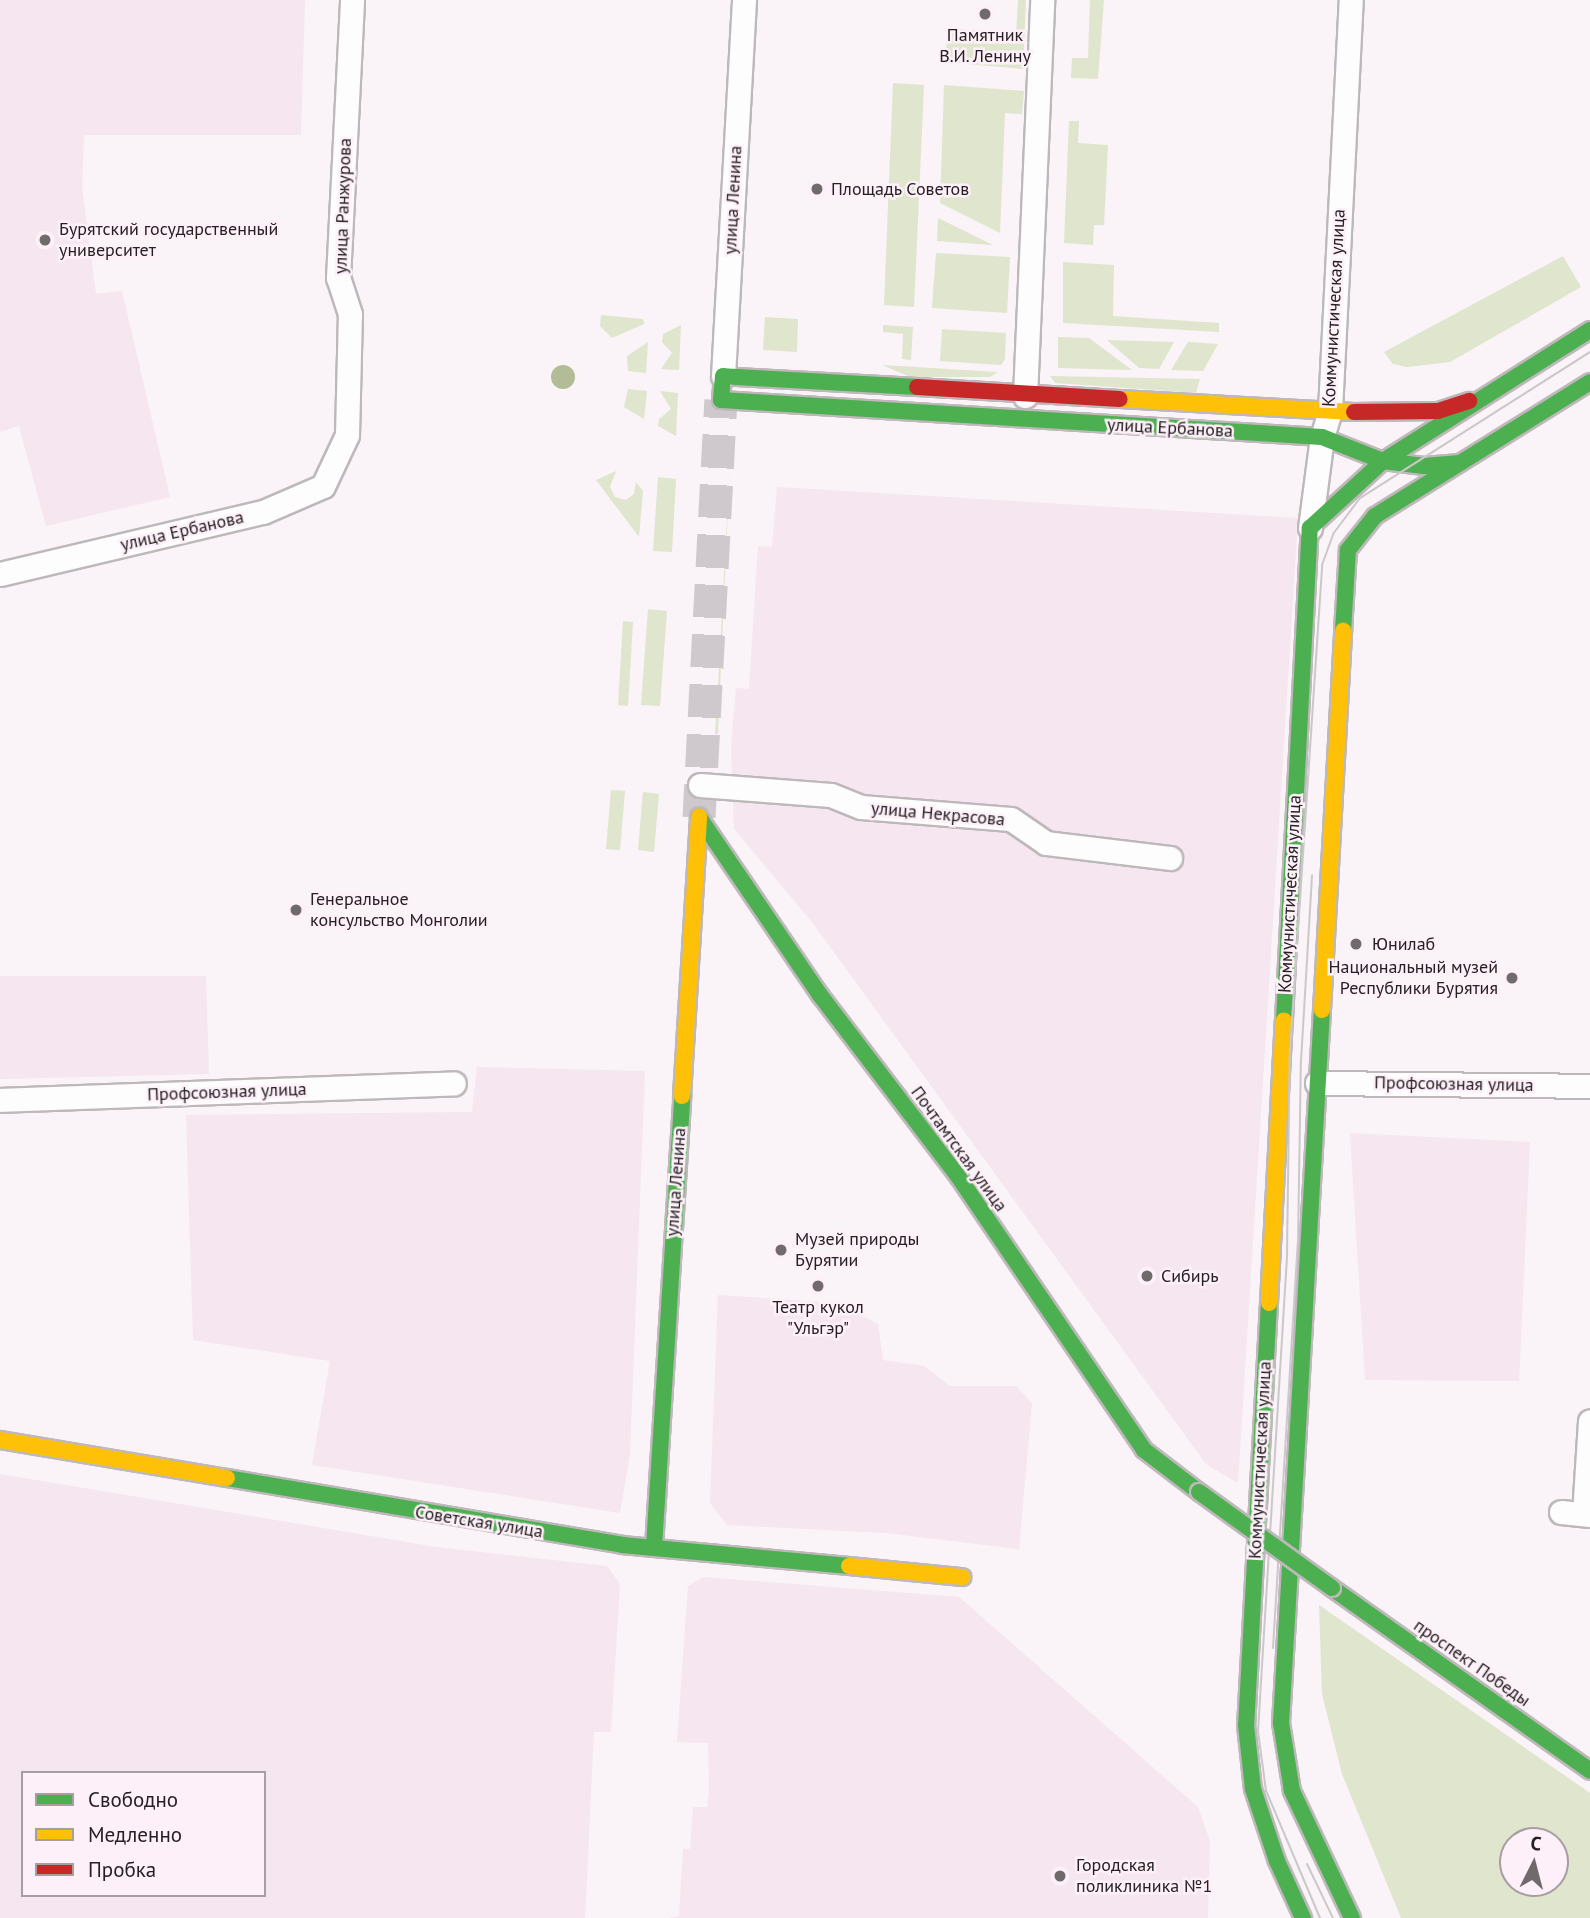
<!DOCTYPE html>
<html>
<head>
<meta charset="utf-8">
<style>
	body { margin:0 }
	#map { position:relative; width:1590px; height:1918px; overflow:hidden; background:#faf3f7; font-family:"PT Sans",sans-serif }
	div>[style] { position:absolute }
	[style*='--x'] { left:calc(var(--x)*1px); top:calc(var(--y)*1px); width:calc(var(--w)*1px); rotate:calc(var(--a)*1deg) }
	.built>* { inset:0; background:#f5e6ef }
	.green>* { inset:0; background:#e0e5cd }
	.water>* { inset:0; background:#b3bc96 }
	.round { border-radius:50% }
	.secondary-tunnel>* { height:33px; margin-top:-16.5px; transform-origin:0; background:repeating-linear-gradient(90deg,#cfc9cd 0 33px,transparent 0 50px) }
	.roads { filter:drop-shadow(2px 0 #beb8bb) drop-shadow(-2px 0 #beb8bb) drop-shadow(0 2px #beb8bb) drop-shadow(0 -2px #beb8bb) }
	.street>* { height:23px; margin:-11.5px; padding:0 11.5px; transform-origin:11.5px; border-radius:11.5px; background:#fefdfe }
	.fast>* { height:16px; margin:-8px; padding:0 8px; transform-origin:8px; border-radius:8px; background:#4caf50 }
	.slow>* { height:16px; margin:-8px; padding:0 8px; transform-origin:8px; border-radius:8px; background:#ffc107 }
	.jam>* { height:16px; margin:-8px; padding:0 8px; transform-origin:8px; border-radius:8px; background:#c62828 }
	.tram>* { height:2px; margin:-1px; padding:0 1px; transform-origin:1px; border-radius:1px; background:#cac8c9 }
	.bridges { filter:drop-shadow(2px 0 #beb8bb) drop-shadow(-2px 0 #beb8bb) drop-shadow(0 2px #beb8bb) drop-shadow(0 -2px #beb8bb) }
	.fast-bridge>* { height:16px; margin:-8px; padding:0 8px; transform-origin:8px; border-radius:8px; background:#4caf50 }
	.dots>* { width:19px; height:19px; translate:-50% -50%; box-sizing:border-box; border:4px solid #fdf0f8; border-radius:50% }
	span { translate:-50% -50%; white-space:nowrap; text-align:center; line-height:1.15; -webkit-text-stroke:5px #fdf0f8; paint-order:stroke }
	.poi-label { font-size:18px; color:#252023 }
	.left { translate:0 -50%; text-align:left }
	.right { translate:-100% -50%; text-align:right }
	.street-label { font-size:18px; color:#252023 }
	.legend { position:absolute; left:21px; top:1771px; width:245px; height:126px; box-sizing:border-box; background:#fdf0f8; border:2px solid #a79da3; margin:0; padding:9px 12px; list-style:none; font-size:21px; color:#252023 }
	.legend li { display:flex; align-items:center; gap:14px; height:35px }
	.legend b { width:35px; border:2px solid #a79da3 }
	.north { position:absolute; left:1499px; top:1827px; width:70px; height:70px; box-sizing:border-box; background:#fdf0f8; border:2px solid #a79da3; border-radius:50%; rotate:6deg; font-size:19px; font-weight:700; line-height:28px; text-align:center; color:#252023 }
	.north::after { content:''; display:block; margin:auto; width:24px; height:32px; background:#706a6d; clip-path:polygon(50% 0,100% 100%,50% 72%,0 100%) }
</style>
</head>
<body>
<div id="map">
	<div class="built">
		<div style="clip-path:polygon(0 0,305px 0,301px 135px,84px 135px,82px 187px,96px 294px,122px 291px,170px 497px,46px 526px,19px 426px,0 432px)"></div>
		<div style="clip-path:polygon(777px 487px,1298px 518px,1238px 1483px,1206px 1464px,812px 922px,734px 829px,731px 748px,736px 688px,749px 689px,758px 546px,772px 547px)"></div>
		<div style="clip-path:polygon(0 976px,206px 976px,209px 1074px,0 1079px)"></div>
		<div style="clip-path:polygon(477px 1067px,645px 1071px,630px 1454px,620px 1513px,312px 1465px,330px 1361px,193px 1340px,186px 1115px,472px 1112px)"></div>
		<div style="clip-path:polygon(1350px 1133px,1530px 1142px,1519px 1381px,1365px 1380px)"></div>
		<div style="clip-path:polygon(718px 1295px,837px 1303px,878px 1324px,883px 1360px,924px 1366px,950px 1386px,1016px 1386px,1032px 1403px,1019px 1549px,886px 1533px,727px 1525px,710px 1503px)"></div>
		<div style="clip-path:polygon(evenodd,0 1474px,436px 1547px,607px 1566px,620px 1584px,611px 1732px,594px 1732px,585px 1918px,0 1918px,0 1474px,23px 1773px,264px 1773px,264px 1895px,23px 1895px,23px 1773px)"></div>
		<div style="clip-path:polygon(704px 1577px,959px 1597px,1198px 1807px,1210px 1841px,1208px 1918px,669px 1918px,679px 1916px,683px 1849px,690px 1849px,693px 1807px,707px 1807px,709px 1792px,708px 1743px,677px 1742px,688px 1586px)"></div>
	</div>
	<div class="green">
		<div style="clip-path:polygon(1018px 0,1026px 0,1023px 69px,945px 62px,948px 28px,1016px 35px)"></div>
		<div style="clip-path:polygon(1090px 0,1104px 0,1098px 79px,1071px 78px,1072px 58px,1088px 58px)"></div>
		<div style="clip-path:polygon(893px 83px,924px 85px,914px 307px,884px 305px)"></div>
		<div style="clip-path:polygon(944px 85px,1024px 91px,1022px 114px,1005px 113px,1000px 233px,940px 203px)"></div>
		<div style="clip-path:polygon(1069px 121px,1079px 121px,1078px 143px,1108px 145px,1104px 225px,1094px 225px,1093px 245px,1064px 243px)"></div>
		<div style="clip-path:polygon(938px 218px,993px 245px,937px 241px)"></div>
		<div style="clip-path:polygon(936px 253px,1010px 257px,1007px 313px,932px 308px)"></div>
		<div style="clip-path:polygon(1563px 256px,1581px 287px,1450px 362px,1407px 367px,1393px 364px,1384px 352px)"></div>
		<div style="clip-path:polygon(1063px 262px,1114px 265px,1113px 316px,1219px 323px,1219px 332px,1063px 323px)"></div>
		<div style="clip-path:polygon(601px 315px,643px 319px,644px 324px,612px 338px,600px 326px)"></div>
		<div style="clip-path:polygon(765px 317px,798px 319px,797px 352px,763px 350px)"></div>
		<div style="clip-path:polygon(681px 325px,679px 370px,661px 369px,672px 353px,662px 342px,663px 334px)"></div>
		<div style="clip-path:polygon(883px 325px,913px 327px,911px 360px,902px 359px,903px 334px,883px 332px)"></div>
		<div style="clip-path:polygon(942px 329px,1006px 333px,1005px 359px,1001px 365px,940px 361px)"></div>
		<div style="clip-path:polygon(1058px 337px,1089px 338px,1132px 370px,1058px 368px)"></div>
		<div style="clip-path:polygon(1107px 340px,1174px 342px,1159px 369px,1139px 368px)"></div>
		<div style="clip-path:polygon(648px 342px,646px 373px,628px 371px,627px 356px)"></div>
		<div style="clip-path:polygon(1188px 342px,1218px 344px,1203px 371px,1171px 370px)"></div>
		<div style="clip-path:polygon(882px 365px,998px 372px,990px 377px,910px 377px)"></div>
		<div style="clip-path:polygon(1050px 376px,1200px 379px,1196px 393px,1055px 383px)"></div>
		<div style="clip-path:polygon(628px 389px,647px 391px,644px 419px,624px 407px)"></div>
		<div style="clip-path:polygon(660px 391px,678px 393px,676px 436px,658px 426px,659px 419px,671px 409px)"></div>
		<div style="clip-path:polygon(730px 463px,718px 734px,715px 734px,718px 685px)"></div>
		<div style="clip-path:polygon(616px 471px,610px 487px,615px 497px,626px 500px,634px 494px,636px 482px,643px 491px,639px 537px,596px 480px)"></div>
		<div style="clip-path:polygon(658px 477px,676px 479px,672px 552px,653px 551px)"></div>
		<div style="clip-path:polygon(648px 609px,667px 611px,660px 706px,641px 705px)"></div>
		<div style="clip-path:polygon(623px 621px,633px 622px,628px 706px,618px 705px)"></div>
		<div style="clip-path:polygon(611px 790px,625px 791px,620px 850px,606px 849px)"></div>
		<div style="clip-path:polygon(643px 792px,659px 794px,654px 852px,638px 850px)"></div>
		<div style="clip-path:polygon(evenodd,1319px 1605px,1590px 1793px,1590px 1918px,1401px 1918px,1342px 1774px,1322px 1694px,1319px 1605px,1513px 1841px,1555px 1841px,1555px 1883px,1513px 1883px,1513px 1841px)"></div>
	</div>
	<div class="water">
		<div class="round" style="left:551px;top:365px;width:24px;height:24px"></div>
	</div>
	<div class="secondary-tunnel">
		<div style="--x:699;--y:817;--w:418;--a:-87"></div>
	</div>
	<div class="roads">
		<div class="street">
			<div style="--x:723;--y:376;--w:377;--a:-86.8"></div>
			<div style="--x:1025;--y:396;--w:396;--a:-87.5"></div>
			<div style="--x:1310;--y:528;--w:92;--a:-82.5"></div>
			<div style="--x:1322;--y:437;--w:28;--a:-73"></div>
			<div style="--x:1330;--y:410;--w:411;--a:-87.1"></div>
			<div style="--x:0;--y:574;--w:270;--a:-13.3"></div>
			<div style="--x:263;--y:512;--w:65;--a:-23.4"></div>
			<div style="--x:323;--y:486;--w:56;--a:-64.8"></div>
			<div style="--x:347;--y:435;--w:121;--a:-88.6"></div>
			<div style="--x:350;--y:314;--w:38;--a:-108"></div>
			<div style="--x:338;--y:278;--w:278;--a:-87.1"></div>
			<div style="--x:700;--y:785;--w:131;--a:4.4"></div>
			<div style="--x:831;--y:795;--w:32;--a:22"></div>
			<div style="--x:861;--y:807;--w:150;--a:4.6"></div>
			<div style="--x:1011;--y:819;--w:42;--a:34.4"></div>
			<div style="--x:1046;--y:843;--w:125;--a:6.9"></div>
			<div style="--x:1317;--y:1083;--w:273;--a:0.6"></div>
			<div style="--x:0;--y:1100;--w:454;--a:-2.1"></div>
			<div style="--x:1561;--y:1512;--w:29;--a:6"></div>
			<div style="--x:1584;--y:1514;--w:93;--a:-86.3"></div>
		</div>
		<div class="fast">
			<div style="--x:917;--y:387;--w:194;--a:-176.8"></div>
			<div style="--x:723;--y:376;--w:24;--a:95"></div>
			<div style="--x:721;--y:400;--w:602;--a:3.52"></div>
			<div style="--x:1322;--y:437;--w:66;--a:21.5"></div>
			<div style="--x:1383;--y:461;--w:41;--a:7"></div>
			<div style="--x:1424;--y:466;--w:36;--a:-5"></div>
			<div style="--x:1343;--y:631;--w:81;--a:-86.5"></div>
			<div style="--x:1348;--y:550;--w:43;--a:-51.5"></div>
			<div style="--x:1375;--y:516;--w:253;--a:-31.9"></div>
			<div style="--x:699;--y:817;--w:215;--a:55.8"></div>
			<div style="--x:820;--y:995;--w:228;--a:52.7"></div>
			<div style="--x:958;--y:1176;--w:331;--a:55.8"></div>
			<div style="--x:1144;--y:1450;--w:69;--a:37.4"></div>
			<div style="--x:1322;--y:1010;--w:714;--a:93.29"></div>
			<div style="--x:1281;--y:1723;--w:69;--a:80.8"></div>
			<div style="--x:1292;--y:1791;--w:140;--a:64.7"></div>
			<div style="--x:1284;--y:1020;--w:493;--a:-87"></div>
			<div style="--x:1310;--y:528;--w:99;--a:-42.5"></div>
			<div style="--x:1383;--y:461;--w:245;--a:-32.3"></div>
			<div style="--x:1269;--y:1303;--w:423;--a:93.1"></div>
			<div style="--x:1246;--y:1725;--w:64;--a:83.8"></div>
			<div style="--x:1253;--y:1789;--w:76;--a:71.6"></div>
			<div style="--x:1277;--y:1861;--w:63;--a:65.5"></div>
			<div style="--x:227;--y:1478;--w:401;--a:9.6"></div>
			<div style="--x:622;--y:1545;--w:228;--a:5.3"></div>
			<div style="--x:654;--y:1547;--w:452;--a:-86.4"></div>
			<div style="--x:1332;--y:1588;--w:316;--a:35.3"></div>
		</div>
		<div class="slow">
			<div style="--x:1120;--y:399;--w:234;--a:3.2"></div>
			<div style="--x:1322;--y:1010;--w:380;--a:-86.8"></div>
			<div style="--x:682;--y:1096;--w:280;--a:-86.5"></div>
			<div style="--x:1269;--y:1303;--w:283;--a:-87"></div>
			<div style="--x:0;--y:1440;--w:230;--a:9.5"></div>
			<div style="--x:849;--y:1566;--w:114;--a:5.6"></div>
		</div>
		<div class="jam">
			<div style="--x:917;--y:387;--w:203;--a:3.4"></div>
			<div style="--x:1354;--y:412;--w:84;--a:-0.7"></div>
			<div style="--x:1438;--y:411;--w:33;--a:-18"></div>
		</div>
	</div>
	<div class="tram">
		<div style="--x:1273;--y:1648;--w:405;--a:-86.5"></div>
		<div style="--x:1298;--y:1244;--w:183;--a:-89.1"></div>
		<div style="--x:1301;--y:1061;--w:186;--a:-86.6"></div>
		<div style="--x:1307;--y:1864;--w:60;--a:64.3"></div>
		<div style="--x:1320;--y:1918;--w:138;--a:-113"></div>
		<div style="--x:1266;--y:1791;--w:61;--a:-97.6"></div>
		<div style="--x:1258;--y:1731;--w:479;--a:-86.5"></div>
		<div style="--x:1287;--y:1253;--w:203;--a:-89.2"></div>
		<div style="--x:1290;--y:1050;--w:486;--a:-86.2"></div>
		<div style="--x:1322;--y:565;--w:33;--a:-70"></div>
		<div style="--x:1333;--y:534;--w:45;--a:-53.1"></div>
		<div style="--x:1360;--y:498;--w:272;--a:-32.4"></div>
	</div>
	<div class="bridges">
		<div class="fast-bridge">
			<div style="--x:1199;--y:1492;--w:164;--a:35.8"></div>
		</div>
	</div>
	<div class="dots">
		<div style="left:985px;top:14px;background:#706a6d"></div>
		<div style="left:817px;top:189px;background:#706a6d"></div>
		<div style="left:45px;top:240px;background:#706a6d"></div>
		<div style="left:296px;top:910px;background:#706a6d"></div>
		<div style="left:1356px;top:944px;background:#706a6d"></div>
		<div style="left:1512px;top:978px;background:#706a6d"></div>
		<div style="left:781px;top:1250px;background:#706a6d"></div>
		<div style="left:1147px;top:1276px;background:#706a6d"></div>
		<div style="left:818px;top:1286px;background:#706a6d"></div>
		<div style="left:1060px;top:1876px;background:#706a6d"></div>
	</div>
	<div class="poi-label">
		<span style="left:985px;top:46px">Памятник<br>В.И. Ленину</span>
		<span class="left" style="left:831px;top:189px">Площадь Советов</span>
		<span class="left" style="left:59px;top:240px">Бурятский государственный<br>университет</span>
		<span class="left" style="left:310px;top:910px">Генеральное<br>консульство Монголии</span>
		<span class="left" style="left:1372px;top:944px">Юнилаб</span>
		<span class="right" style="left:1498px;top:978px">Национальный музей<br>Республики Бурятия</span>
		<span class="left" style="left:795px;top:1250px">Музей природы<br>Бурятии</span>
		<span class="left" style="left:1161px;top:1276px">Сибирь</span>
		<span style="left:818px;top:1318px">Театр кукол<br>"Ульгэр"</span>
		<span class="left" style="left:1076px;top:1876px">Городская<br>поликлиника №1</span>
	</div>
	<div class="street-label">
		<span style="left:733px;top:200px;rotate:-87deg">улица Ленина</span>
		<span style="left:343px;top:206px;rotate:-88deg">улица Ранжурова</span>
		<span style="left:1334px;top:308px;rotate:-87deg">Коммунистическая улица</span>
		<span style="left:1170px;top:428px;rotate:3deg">улица Ербанова</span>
		<span style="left:182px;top:531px;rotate:-13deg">улица Ербанова</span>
		<span style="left:938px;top:814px;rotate:5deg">улица Некрасова</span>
		<span style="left:1290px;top:894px;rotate:-87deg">Коммунистическая улица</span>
		<span style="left:1454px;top:1084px;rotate:1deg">Профсоюзная улица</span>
		<span style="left:227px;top:1092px;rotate:-2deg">Профсоюзная улица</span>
		<span style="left:959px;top:1149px;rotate:54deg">Почтамтская улица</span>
		<span style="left:676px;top:1182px;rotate:-86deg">улица Ленина</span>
		<span style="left:1260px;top:1460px;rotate:-87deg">Коммунистическая улица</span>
		<span style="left:479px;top:1522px;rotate:9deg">Советская улица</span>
		<span style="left:1472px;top:1663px;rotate:35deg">проспект Победы</span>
	</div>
	<ul class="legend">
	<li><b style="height:9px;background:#4caf50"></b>Свободно</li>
	<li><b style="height:9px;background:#ffc107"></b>Медленно</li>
	<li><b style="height:9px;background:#c62828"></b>Пробка</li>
	</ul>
	<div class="north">С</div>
</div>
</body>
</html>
